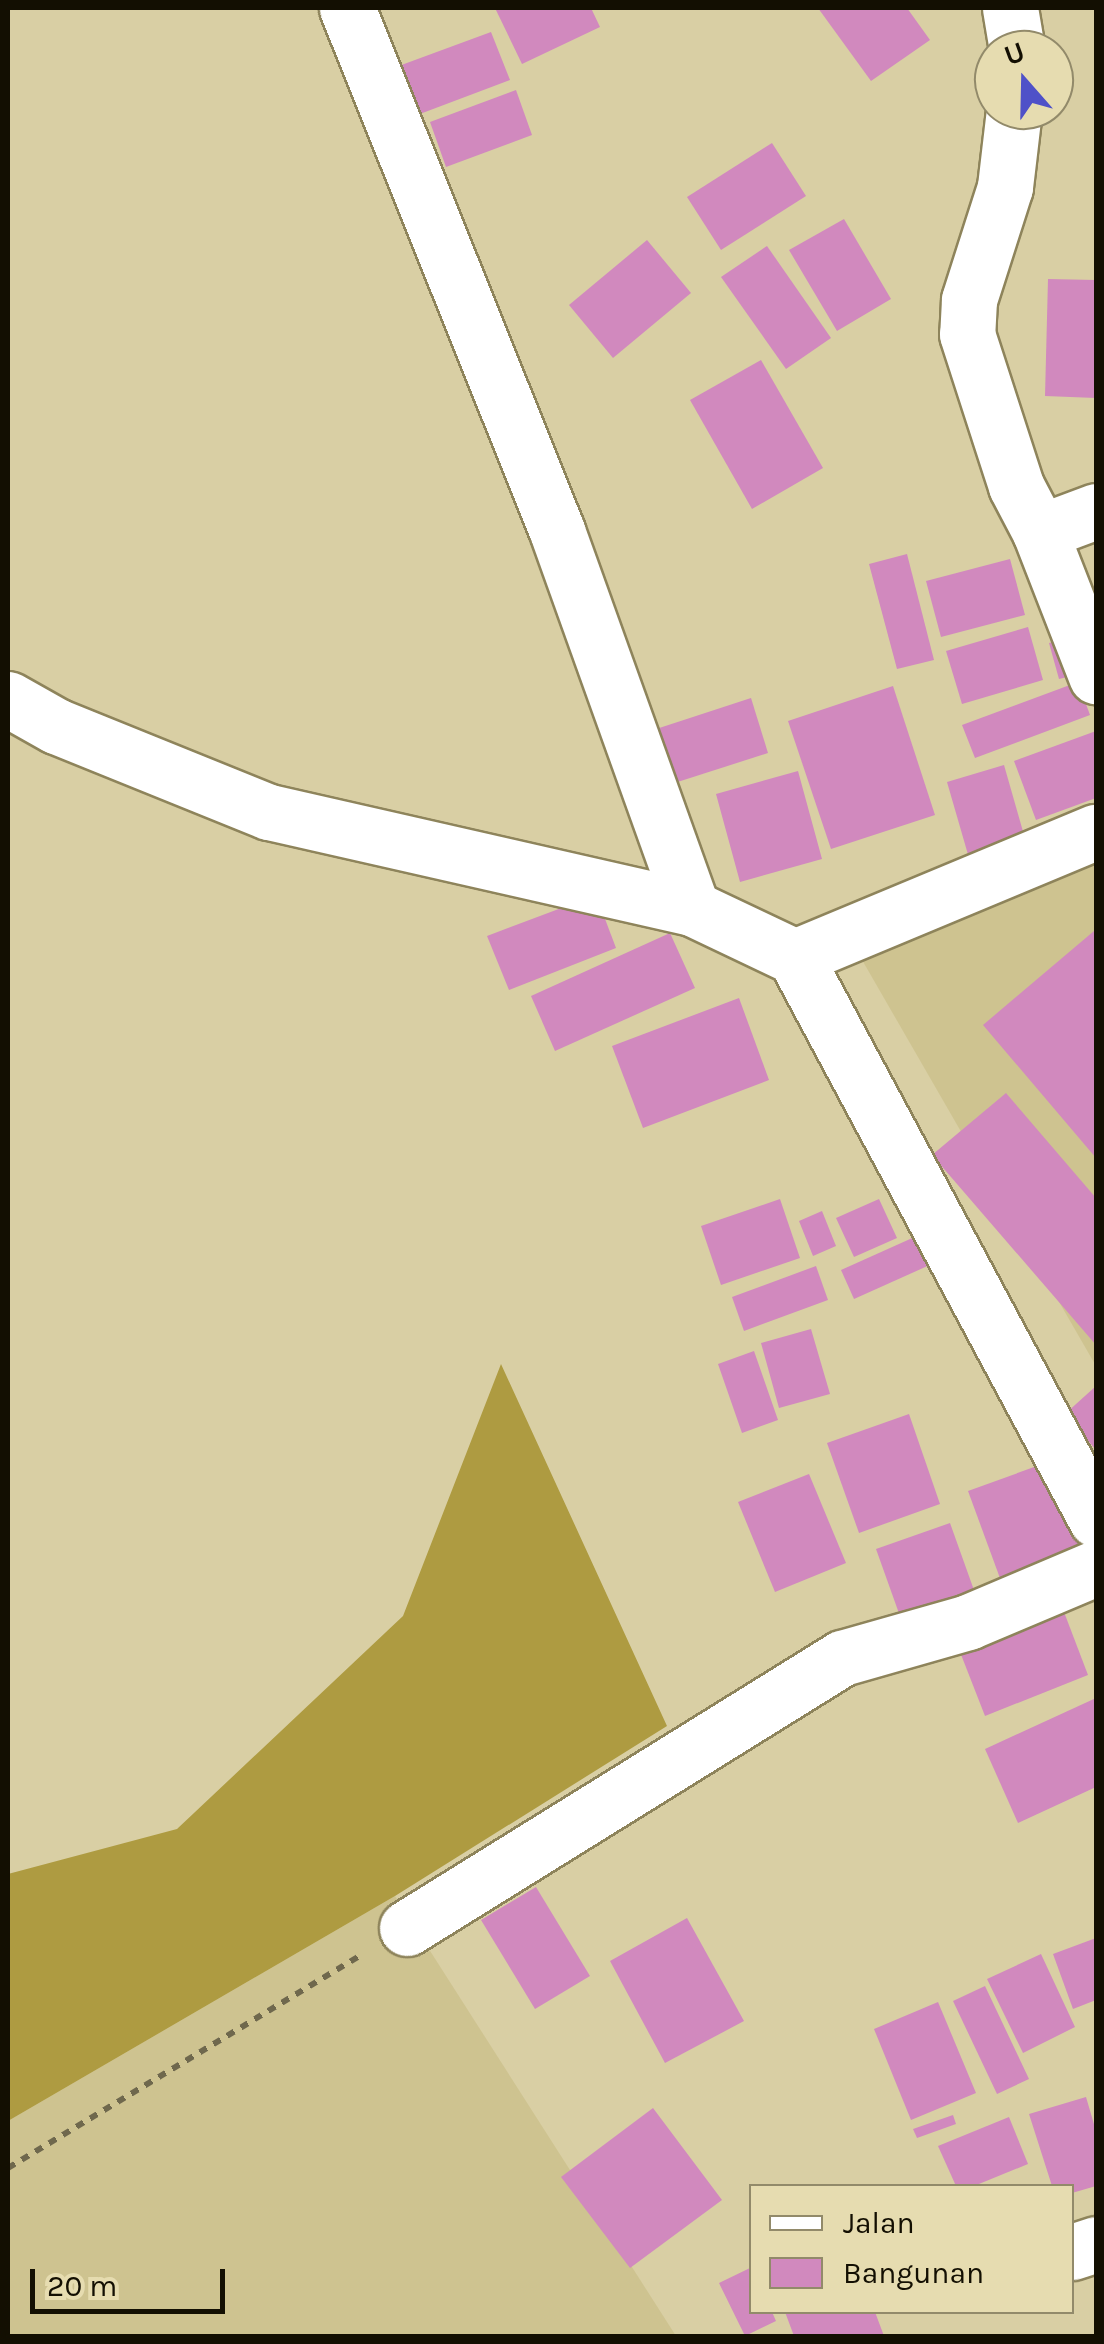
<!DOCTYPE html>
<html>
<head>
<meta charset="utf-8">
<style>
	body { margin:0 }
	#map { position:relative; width:1104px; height:2344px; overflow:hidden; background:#d9cfa4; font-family:Karla,sans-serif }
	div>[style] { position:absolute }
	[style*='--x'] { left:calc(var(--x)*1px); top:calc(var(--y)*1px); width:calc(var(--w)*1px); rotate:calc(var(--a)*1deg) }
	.built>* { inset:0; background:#cec390 }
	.forest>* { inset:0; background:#ae9b41 }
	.building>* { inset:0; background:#d189be }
	.path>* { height:6px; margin-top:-3px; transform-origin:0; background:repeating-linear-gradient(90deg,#6f684d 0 8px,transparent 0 16px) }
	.roads { filter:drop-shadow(2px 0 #8e845b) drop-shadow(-2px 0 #8e845b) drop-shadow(0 2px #8e845b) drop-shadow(0 -2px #8e845b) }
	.street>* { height:55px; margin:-27.5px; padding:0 27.5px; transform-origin:27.5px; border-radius:27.5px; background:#fff }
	span { translate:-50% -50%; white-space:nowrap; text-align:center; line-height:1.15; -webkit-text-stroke:9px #e6dcb0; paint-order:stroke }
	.frame { position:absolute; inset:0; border:10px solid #130f02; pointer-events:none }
	.legend { position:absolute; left:749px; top:2184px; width:325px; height:130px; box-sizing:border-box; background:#e6dcb0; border:2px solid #928a6a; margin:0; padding:12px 18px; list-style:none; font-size:30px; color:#130f02 }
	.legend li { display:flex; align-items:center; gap:20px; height:50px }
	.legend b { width:50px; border:2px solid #928a6a }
	.north { position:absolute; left:974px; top:30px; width:100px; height:100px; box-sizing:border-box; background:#e6dcb0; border:2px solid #928a6a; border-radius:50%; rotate:340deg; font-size:28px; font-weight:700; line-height:40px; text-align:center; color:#130f02 }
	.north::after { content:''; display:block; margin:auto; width:35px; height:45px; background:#4f51c8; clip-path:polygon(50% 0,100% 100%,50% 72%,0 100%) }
	.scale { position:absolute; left:30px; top:2269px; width:195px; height:45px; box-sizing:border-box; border:5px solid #130f02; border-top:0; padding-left:12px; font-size:30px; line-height:35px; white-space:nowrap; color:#130f02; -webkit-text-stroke:8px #e6dcb0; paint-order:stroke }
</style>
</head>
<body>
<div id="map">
	<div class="built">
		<div style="clip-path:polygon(1096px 806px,1096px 1366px,835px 913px)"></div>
		<div style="clip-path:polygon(395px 1896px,676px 2336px,8px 2336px,8px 2121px)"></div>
	</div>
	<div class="forest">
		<div style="clip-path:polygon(501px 1364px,667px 1726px,395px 1896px,8px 2121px,8px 1874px,177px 1829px,403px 1616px)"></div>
	</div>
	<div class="building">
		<div style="clip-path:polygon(495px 8px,591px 8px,600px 27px,522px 64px)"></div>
		<div style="clip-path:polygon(818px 8px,907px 8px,930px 40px,871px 81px)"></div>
		<div style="clip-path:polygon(491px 32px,510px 80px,396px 123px,377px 74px)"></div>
		<div style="clip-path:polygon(516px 90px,532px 135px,446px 167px,430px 122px)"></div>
		<div style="clip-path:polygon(772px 143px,806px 196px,721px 250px,687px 197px)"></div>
		<div style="clip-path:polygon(844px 219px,891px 299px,837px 331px,789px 250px)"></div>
		<div style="clip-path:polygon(647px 240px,691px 293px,613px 358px,569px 305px)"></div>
		<div style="clip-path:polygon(767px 246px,831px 338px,786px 369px,721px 277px)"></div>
		<div style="clip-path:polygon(1048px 279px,1096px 280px,1096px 398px,1045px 396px)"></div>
		<div style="clip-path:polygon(761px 360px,823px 468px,752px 509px,690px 400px)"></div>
		<div style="clip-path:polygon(907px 554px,934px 660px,897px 669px,869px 564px)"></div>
		<div style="clip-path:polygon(1010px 559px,1025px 615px,941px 637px,926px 581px)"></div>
		<div style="clip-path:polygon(1028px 627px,1043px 680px,962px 704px,946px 651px)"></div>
		<div style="clip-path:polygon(1073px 637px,1084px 673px,1059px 679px,1049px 643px)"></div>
		<div style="clip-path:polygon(1078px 682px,1090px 715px,975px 758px,962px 725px)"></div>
		<div style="clip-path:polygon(893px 686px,935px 815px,831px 849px,788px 721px)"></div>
		<div style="clip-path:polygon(751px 698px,768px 753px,662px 787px,644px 733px)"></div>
		<div style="clip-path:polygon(1096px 731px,1096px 798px,1036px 820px,1014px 761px)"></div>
		<div style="clip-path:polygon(1004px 765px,1026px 842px,969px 858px,947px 782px)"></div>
		<div style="clip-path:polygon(798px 771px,822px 859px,740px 882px,716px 794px)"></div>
		<div style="clip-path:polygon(596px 895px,616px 948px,509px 990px,487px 936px)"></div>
		<div style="clip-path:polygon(1094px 931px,1096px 934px,1096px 1158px,983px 1025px)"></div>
		<div style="clip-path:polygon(670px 933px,695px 988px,555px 1051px,531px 996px)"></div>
		<div style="clip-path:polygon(739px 998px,769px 1080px,643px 1128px,612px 1046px)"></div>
		<div style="clip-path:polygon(1006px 1093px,1096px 1198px,1096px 1345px,932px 1155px)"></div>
		<div style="clip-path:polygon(780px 1199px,800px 1258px,721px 1285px,701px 1226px)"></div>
		<div style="clip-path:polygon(879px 1199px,897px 1238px,854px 1257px,836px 1218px)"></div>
		<div style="clip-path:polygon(822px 1211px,836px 1246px,813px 1256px,799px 1221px)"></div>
		<div style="clip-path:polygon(919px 1235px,932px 1264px,854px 1299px,841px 1270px)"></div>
		<div style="clip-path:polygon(816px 1266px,828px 1300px,744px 1331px,732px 1297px)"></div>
		<div style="clip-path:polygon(811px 1329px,830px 1394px,779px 1408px,761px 1343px)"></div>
		<div style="clip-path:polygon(754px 1351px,778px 1420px,742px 1433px,718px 1364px)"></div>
		<div style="clip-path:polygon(1096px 1386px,1096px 1450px,1065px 1414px)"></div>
		<div style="clip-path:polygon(909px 1414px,940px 1504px,859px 1533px,827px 1443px)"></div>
		<div style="clip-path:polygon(1048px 1462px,1088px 1571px,1008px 1600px,968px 1491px)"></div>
		<div style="clip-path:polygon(809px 1474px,846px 1563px,775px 1592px,738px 1502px)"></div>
		<div style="clip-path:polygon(950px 1523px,980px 1607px,906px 1633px,876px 1549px)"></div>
		<div style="clip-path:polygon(1064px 1612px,1088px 1675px,985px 1716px,960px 1652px)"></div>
		<div style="clip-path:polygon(1096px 1698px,1096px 1787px,1018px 1823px,985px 1749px)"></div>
		<div style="clip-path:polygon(536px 1887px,590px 1976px,535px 2009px,481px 1920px)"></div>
		<div style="clip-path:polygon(687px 1918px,744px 2021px,665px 2063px,610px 1961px)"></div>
		<div style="clip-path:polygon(1096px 1938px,1096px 2000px,1073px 2009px,1053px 1954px)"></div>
		<div style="clip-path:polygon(1041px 1954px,1075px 2027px,1023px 2053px,987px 1979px)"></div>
		<div style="clip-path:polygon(985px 1986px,1029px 2079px,997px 2094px,953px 2001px)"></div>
		<div style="clip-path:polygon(938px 2002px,976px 2093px,911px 2120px,874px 2029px)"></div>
		<div style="clip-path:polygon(1086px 2097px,1096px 2131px,1096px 2186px,1072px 2193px,1072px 2186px,1052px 2186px,1029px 2114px)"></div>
		<div style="clip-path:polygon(653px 2108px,722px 2200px,630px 2268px,561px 2177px)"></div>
		<div style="clip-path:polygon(953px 2115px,956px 2124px,917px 2138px,913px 2129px)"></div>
		<div style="clip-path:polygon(1009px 2117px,1028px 2164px,974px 2186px,956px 2186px,938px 2146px)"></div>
		<div style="clip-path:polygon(750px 2268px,752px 2312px,772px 2312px,776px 2321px,745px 2336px,719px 2283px)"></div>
		<div style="clip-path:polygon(785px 2312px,875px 2312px,884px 2336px,794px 2336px)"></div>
	</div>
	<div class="path">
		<div style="--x:8;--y:2168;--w:409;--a:-31.1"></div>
	</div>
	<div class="roads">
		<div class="street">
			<div style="--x:347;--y:8;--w:564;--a:68.12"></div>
			<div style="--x:557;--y:531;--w:400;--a:70.3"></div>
			<div style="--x:1010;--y:8;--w:43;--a:80.5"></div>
			<div style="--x:1014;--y:110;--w:78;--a:96.7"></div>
			<div style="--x:1005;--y:187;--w:119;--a:107.7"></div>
			<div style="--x:969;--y:300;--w:34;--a:93"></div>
			<div style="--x:967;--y:334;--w:160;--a:72.1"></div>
			<div style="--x:1016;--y:486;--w:52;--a:62.4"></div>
			<div style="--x:1040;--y:532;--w:60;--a:-20.6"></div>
			<div style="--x:1040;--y:532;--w:155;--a:68.7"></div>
			<div style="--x:8;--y:699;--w:55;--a:29.4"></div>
			<div style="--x:56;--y:726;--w:230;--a:22"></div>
			<div style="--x:269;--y:812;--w:434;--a:12.8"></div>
			<div style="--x:692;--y:908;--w:114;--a:25.4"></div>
			<div style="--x:795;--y:957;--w:326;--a:-22.6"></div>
			<div style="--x:795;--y:957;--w:638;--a:61.83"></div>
			<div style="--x:407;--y:1928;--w:512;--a:-31.83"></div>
			<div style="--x:842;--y:1658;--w:131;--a:-15.9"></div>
			<div style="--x:968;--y:1622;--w:139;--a:-22.9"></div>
			<div style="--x:1072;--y:2252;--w:25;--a:-18"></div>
		</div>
	</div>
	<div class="frame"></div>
	<ul class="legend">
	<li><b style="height:12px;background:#fff"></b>Jalan</li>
	<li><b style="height:28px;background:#d189be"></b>Bangunan</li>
	</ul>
	<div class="north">U</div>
	<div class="scale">20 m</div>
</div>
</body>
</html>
